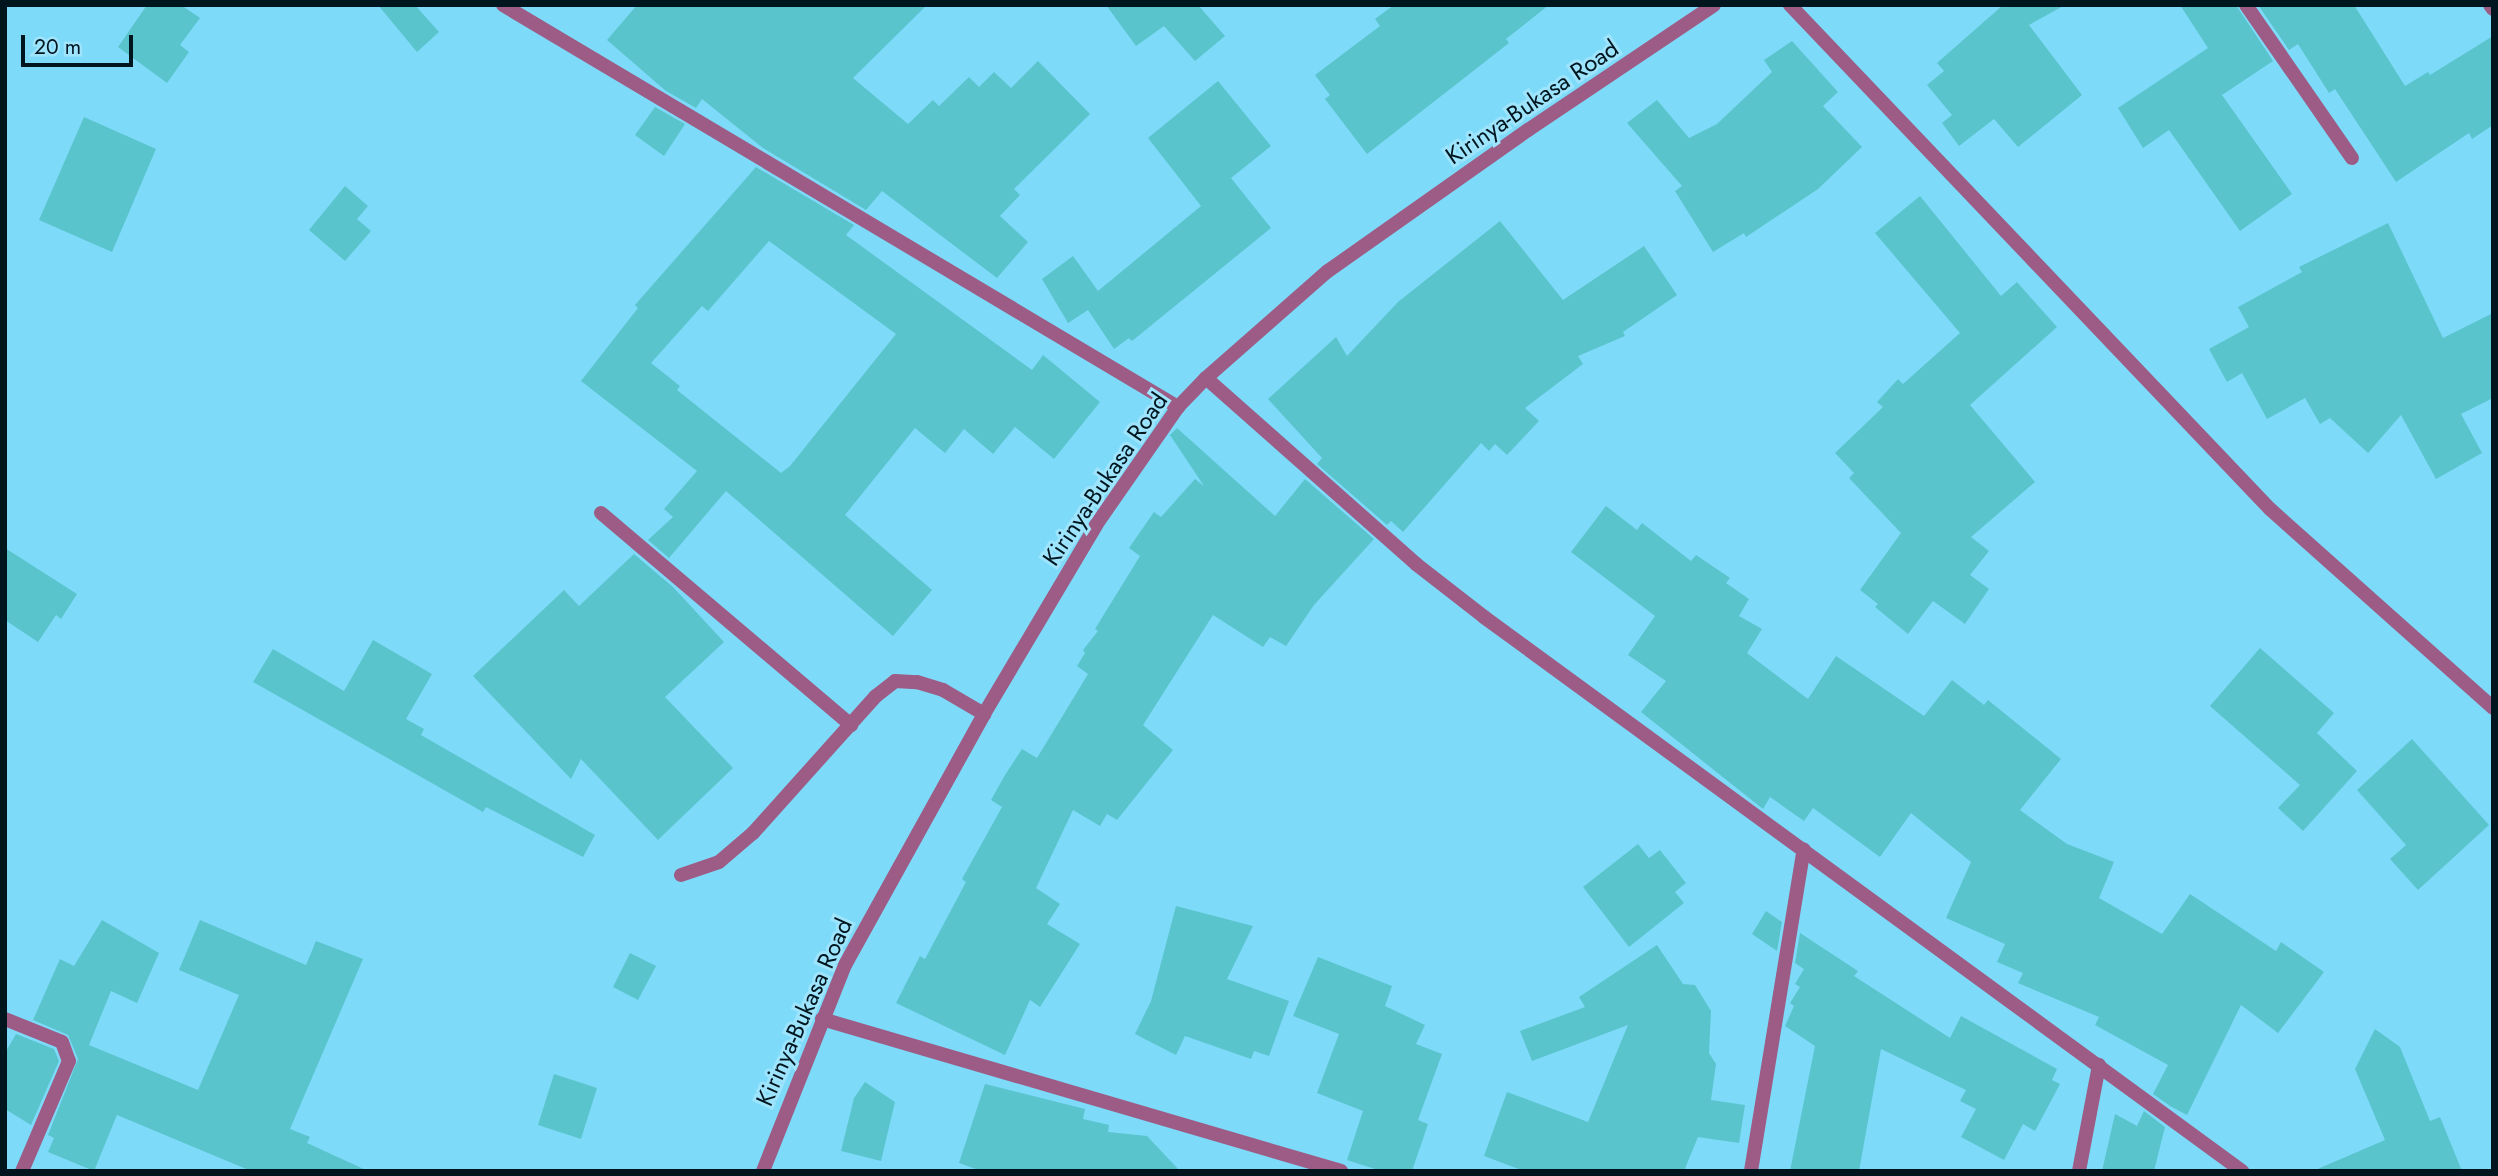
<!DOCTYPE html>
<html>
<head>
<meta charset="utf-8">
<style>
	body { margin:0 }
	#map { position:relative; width:2498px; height:1176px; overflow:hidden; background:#7edaf9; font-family:Jost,sans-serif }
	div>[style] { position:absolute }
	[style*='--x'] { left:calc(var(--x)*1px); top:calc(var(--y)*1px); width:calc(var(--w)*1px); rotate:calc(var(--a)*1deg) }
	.building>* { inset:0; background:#5ac4cc }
	.service>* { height:14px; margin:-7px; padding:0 7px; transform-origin:7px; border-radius:7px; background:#9d5c85 }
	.minor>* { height:14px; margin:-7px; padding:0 7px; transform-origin:7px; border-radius:7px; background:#9d5c85 }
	span { translate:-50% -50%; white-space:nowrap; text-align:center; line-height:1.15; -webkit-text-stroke:6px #9ee4fd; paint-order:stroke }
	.street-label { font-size:24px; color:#00161f }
	.frame { position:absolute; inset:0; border:7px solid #00161f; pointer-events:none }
	.scale { position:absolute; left:21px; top:35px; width:112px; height:32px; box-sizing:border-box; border:4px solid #00161f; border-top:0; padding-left:9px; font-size:21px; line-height:24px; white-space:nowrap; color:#00161f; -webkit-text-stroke:5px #9ee4fd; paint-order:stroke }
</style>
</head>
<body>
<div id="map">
	<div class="building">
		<div style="clip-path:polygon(147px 5px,181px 5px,200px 18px,180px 45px,189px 52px,167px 83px,118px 47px)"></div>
		<div style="clip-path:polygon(378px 5px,415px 5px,439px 32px,417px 52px)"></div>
		<div style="clip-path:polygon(637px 5px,927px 5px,853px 78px,908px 124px,933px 100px,939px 106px,969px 77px,979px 87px,994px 72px,1011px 88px,1038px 61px,1090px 114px,1014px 189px,1020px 195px,1000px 216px,1028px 242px,997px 278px,882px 191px,866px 210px,763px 148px,702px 99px,696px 108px,666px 91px,607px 40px)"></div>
		<div style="clip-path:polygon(1106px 5px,1198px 5px,1225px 36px,1195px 61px,1164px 26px,1136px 46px)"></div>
		<div style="clip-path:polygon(1394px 5px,1549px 5px,1506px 39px,1509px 43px,1367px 154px,1325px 99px,1330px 95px,1315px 75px,1380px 26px,1375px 19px)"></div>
		<div style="clip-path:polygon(2003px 5px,2065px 5px,2029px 25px,2082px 95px,2018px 147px,1994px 119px,1959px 146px,1942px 123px,1952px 115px,1927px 85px,1944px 71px,1937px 63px)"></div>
		<div style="clip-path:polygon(2180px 5px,2236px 5px,2273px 61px,2222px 95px,2292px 194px,2240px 231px,2169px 130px,2143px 148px,2118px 108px,2208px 48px)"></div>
		<div style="clip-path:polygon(2258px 5px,2354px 5px,2405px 86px,2428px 72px,2430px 75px,2493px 36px,2493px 125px,2472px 139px,2469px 133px,2396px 182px,2335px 89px,2329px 93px,2298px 44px,2289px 50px)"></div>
		<div style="clip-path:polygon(1792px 41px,1838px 92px,1823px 106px,1862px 147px,1818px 189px,1746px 237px,1744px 233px,1713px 252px,1675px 191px,1682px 186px,1627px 123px,1657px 100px,1689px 138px,1717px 124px,1772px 72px,1764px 60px)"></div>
		<div style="clip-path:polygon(1218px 81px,1271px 146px,1231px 178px,1271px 228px,1132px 341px,1129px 338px,1114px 349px,1088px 310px,1068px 323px,1042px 279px,1073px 256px,1098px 291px,1201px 206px,1148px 138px)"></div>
		<div style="clip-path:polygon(655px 107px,685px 124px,664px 156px,635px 135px)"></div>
		<div style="clip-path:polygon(84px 117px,156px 149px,112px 252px,39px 220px)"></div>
		<div style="clip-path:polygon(evenodd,756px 167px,854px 225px,846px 235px,1032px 370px,1043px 355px,1100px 402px,1054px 459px,1015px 427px,993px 454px,964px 429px,945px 453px,915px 428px,845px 515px,932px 590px,893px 636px,726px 491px,669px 558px,648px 540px,673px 517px,664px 509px,697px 471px,581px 381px,638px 308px,635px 305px,756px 167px,769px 241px,896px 334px,790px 466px,781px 473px,677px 390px,680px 386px,651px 363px,702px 306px,708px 311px,769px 241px)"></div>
		<div style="clip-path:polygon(345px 186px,368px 206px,357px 219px,371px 231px,345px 261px,309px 230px)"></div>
		<div style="clip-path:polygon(1920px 196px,2001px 296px,2017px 282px,2057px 327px,1970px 405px,2035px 482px,1971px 537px,1989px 551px,1970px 575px,1989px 589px,1965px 624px,1933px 601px,1908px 634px,1875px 607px,1878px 604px,1860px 590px,1901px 533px,1849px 478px,1854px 473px,1835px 453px,1883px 407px,1877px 402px,1898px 379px,1903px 384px,1960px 333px,1875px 233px)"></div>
		<div style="clip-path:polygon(1500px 221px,1563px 300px,1644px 246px,1677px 295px,1623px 332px,1625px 336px,1578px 356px,1583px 364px,1525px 408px,1539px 421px,1507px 455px,1495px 444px,1489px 451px,1481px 443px,1403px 532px,1391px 521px,1387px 525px,1317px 464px,1322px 458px,1268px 399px,1336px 337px,1347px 356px,1398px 302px)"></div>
		<div style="clip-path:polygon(2388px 223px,2443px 338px,2493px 313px,2493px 398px,2461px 414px,2482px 453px,2436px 479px,2401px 415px,2368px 453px,2330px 418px,2320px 424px,2305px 398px,2267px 419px,2242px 373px,2227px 382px,2209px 349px,2249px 327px,2238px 307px,2302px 272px,2299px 267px)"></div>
		<div style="clip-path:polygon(1177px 428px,1275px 516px,1305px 479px,1374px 539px,1314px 605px,1286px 646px,1270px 637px,1263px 647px,1213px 615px,1143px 725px,1173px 750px,1117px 820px,1107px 814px,1100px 826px,1073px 810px,1036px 888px,1060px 904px,1047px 924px,1080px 944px,1040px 1007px,1030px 1000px,1005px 1055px,896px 1003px,920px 956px,925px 959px,966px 882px,962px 879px,1002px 807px,991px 800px,1005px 775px,1022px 749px,1037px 758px,1088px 674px,1077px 666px,1085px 653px,1083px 650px,1098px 631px,1095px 629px,1140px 556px,1129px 548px,1154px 512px,1161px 517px,1195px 479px,1204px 486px,1170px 435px)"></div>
		<div style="clip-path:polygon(1606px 506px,1637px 530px,1642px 523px,1691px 561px,1696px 555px,1730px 578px,1726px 583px,1749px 599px,1739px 616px,1762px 629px,1747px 653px,1808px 699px,1836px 656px,1924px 716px,1952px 680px,1984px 705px,1988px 700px,2061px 759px,2020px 810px,2067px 844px,2114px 862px,2099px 898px,2162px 934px,2190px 894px,2276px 951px,2281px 942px,2324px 972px,2278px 1033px,2241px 1005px,2187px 1115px,2170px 1106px,2153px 1094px,2168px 1065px,2095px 1025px,2099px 1017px,2018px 983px,2023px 973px,1997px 962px,2005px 944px,1946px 918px,1971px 862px,1911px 813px,1880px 857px,1813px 808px,1804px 821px,1770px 797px,1763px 809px,1641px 712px,1666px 681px,1628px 655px,1655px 616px,1571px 552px)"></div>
		<div style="clip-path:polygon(5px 548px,77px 594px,61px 619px,56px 615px,38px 642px,5px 620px)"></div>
		<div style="clip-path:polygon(634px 554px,673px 587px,724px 642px,665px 697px,733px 768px,658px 840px,581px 759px,571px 779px,473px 676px,564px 590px,579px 606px)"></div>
		<div style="clip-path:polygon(373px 640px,432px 674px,406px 719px,424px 729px,421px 735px,595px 835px,583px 857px,486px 807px,483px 812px,253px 682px,273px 649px,344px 691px)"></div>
		<div style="clip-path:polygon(2260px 648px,2334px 713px,2317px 733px,2357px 771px,2303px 831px,2278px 808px,2300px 785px,2210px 706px)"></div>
		<div style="clip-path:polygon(2412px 739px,2489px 825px,2418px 890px,2390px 859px,2406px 845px,2357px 790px)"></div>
		<div style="clip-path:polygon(1638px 844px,1649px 858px,1660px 850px,1686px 883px,1675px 892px,1684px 903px,1629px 947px,1583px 887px)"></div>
		<div style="clip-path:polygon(1176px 906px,1253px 926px,1227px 979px,1289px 1001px,1269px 1056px,1254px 1051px,1251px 1059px,1185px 1036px,1176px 1055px,1135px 1034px,1151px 1001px)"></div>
		<div style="clip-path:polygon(1766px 911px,1782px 922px,1777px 951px,1752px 934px)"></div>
		<div style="clip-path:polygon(102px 920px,159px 953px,137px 1003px,111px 991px,89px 1045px,198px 1090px,239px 995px,179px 970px,200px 920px,306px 965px,316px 941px,363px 959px,290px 1129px,310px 1137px,307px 1143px,368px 1171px,251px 1171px,117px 1115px,94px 1171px,48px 1152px,54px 1138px,48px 1135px,78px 1059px,68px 1035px,33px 1020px,60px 959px,74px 966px)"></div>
		<div style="clip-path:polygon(1800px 933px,1858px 971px,1854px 976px,1950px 1038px,1961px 1016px,2057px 1069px,2052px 1080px,2060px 1084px,2035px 1131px,2023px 1124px,2004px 1160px,1961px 1137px,1976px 1109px,1960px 1101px,1966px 1090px,1881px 1049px,1859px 1171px,1790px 1171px,1815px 1046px,1785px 1026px,1794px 1006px,1790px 1003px,1800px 987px,1795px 984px,1804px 969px,1795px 963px)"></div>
		<div style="clip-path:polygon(1657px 945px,1683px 984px,1695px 985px,1711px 1011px,1709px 1053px,1716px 1064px,1711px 1100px,1745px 1105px,1739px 1143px,1698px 1137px,1684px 1171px,1524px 1171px,1484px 1156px,1507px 1092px,1588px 1122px,1628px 1025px,1532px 1061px,1520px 1031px,1585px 1007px,1579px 997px)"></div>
		<div style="clip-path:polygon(630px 953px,656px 966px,638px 1000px,613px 987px)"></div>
		<div style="clip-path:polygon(1318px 957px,1392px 986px,1385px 1006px,1425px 1025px,1416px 1044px,1442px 1054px,1418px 1120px,1428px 1124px,1412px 1171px,1381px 1171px,1347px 1160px,1363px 1111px,1317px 1093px,1339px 1034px,1293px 1016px)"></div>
		<div style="clip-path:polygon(2375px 1029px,2400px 1047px,2430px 1121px,2440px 1117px,2462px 1171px,2313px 1171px,2385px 1140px,2355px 1069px)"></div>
		<div style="clip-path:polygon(16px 1034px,54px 1049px,59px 1061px,31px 1125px,5px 1109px,5px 1053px)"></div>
		<div style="clip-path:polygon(554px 1074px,597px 1088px,581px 1139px,538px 1125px)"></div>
		<div style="clip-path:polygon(865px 1082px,895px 1102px,881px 1161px,841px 1151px,854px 1098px)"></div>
		<div style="clip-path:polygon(985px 1084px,1085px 1109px,1083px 1119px,1109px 1125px,1108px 1132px,1147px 1136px,1180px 1171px,981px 1171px,959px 1163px)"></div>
		<div style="clip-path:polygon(2144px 1111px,2165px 1127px,2154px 1171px,2102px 1171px,2115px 1114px,2137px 1126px)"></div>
	</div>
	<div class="service">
		<div style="--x:601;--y:513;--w:328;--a:40.3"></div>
		<div style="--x:681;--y:875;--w:40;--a:-18.9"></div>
		<div style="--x:719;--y:862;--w:45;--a:-40.5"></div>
		<div style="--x:753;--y:833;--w:184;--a:-48.1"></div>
		<div style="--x:876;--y:696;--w:24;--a:-38"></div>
		<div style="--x:895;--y:681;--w:22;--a:3"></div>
		<div style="--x:917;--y:682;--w:27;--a:17"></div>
		<div style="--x:943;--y:690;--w:48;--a:30.3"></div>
	</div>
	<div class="minor">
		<div style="--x:503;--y:5;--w:786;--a:30.78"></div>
		<div style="--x:1790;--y:5;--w:696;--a:46.4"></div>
		<div style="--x:2270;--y:509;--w:299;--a:41.7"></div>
		<div style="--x:2246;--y:5;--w:186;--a:55.3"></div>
		<div style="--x:2490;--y:5;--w:5;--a:53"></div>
		<div style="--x:1206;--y:378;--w:281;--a:41.5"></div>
		<div style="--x:1416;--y:564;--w:86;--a:37.9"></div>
		<div style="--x:1484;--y:617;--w:939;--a:36.16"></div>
		<div style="--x:5;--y:1019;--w:61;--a:22"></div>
		<div style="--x:62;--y:1042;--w:20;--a:70"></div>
		<div style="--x:69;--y:1061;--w:120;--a:113.1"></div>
		<div style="--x:822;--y:1019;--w:541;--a:16.32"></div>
		<div style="--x:763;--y:1171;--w:222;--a:-68.3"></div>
		<div style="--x:845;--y:965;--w:287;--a:-61"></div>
		<div style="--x:984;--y:714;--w:220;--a:-59.3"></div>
		<div style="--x:1096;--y:525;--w:144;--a:-55.2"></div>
		<div style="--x:1178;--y:407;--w:40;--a:-46"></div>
		<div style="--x:1206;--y:378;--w:162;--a:-41.3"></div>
		<div style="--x:1328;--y:271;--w:245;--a:-35.2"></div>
		<div style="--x:1528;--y:130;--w:224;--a:-33.9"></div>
		<div style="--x:1751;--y:1171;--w:326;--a:-80.7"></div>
		<div style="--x:2079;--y:1171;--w:108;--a:-79.3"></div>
	</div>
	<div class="street-label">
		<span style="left:1532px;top:102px;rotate:-34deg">Kirinya-Bukasa Road</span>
		<span style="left:1105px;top:479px;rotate:-56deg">Kirinya-Bukasa Road</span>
		<span style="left:804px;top:1012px;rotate:-66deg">Kirinya-Bukasa Road</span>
	</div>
	<div class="frame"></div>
	<div class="scale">20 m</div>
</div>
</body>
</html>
